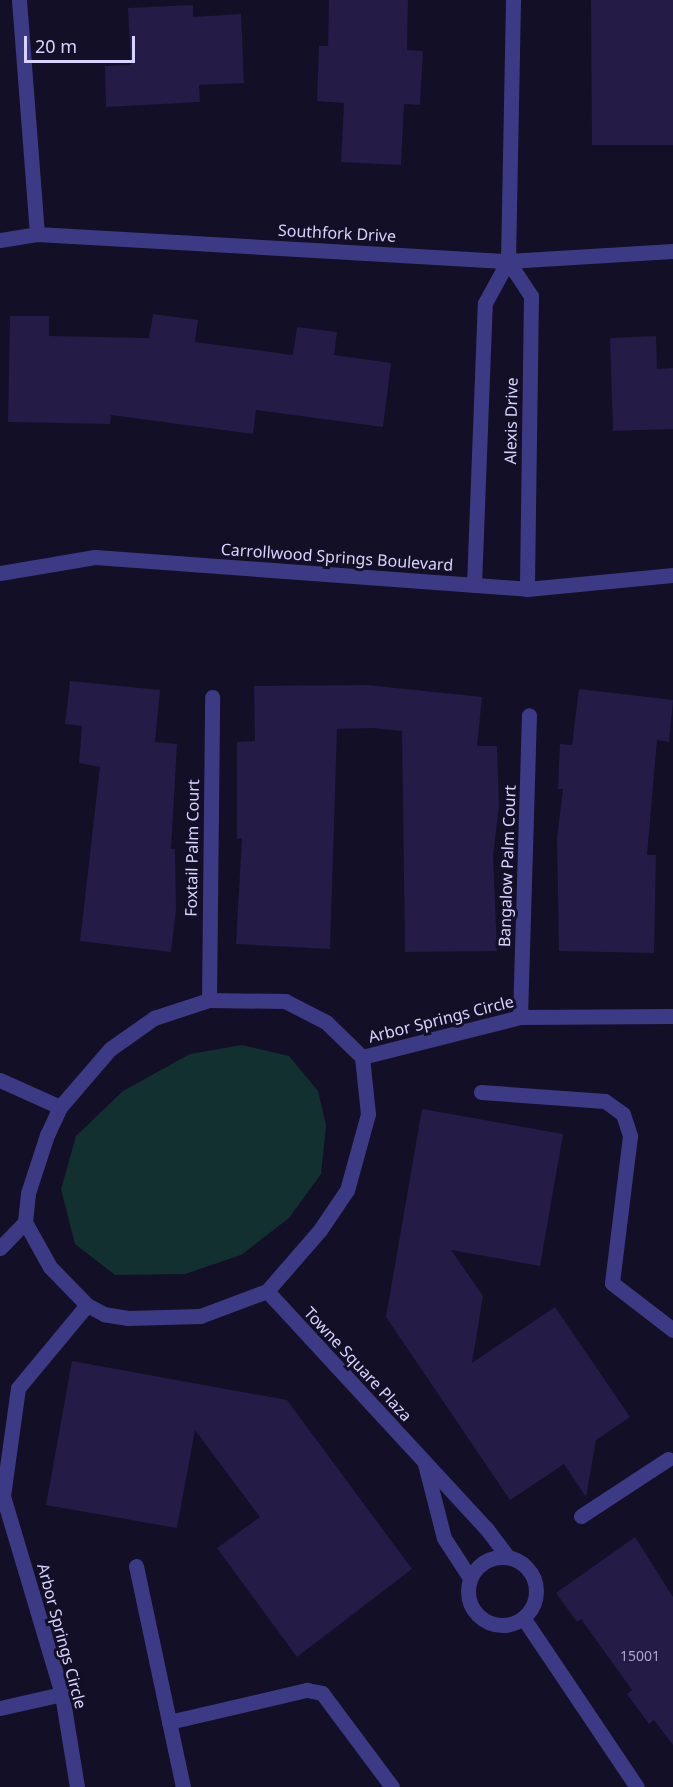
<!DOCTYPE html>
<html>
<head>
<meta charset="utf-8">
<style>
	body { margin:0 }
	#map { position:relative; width:673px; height:1787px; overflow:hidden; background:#130f26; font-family:"Noto Sans",sans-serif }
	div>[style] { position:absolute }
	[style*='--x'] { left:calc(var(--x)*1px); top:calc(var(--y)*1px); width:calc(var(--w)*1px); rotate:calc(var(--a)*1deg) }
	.green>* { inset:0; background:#12302f }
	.building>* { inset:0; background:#241b47 }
	.minor>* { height:15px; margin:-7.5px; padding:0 7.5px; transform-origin:7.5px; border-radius:7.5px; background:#3d3a85 }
	.minor>.ring { margin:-7.5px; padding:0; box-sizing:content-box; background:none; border:15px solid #3d3a85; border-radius:50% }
	span { translate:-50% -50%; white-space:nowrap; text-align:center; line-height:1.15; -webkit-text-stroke:6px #130f26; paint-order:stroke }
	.number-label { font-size:14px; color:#aca6d1 }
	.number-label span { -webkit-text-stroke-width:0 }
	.street-label { font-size:16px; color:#d9d4ff }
	.scale { position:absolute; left:24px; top:36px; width:111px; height:27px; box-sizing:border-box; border:3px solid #d9d4ff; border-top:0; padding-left:8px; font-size:18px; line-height:21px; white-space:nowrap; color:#d9d4ff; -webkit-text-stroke:4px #130f26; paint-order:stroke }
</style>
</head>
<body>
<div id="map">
	<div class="green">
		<div style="clip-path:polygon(242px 1045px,289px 1056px,318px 1091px,326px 1125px,321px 1174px,289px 1218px,241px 1255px,185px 1274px,115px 1275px,75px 1244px,61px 1189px,76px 1136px,123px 1091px,190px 1054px)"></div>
	</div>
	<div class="building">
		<div style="clip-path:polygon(329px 0,408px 0,407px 50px,423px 51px,420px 105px,404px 104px,401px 165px,341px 162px,344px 103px,317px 101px,319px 46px,328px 46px)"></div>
		<div style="clip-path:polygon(591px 0,673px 0,673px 145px,592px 145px)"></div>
		<div style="clip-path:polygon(193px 5px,193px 17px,241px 14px,244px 83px,199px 85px,200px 102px,106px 107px,105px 66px,131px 65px,128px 8px)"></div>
		<div style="clip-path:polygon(153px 314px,198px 320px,195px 342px,293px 355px,297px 327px,337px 332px,334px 355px,391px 363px,383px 427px,256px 410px,253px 434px,111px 415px,110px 424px,8px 422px,10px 316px,49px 316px,49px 336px,149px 338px)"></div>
		<div style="clip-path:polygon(656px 336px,657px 369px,673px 368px,673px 429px,613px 431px,610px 338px)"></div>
		<div style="clip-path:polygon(70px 681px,160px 690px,155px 742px,177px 744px,171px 849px,175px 849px,176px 909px,171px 952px,80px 941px,100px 767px,79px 763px,82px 726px,65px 724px)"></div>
		<div style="clip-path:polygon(367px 685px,482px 697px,477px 746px,497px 746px,499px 806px,493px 855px,497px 951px,405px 952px,402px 731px,373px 728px,337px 729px,330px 949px,236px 944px,242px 838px,237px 839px,237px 742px,255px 741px,254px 686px)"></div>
		<div style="clip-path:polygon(579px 689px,673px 700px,669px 742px,657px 740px,647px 855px,656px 855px,654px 953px,559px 951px,557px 838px,563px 789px,558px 789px,560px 744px,572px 745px)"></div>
		<div style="clip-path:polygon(422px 1109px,563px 1134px,540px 1266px,451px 1250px,483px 1296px,472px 1363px,555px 1307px,630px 1417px,596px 1440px,586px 1497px,564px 1464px,510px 1500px,386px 1317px)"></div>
		<div style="clip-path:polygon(72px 1361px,287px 1400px,412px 1569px,297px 1657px,217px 1548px,260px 1517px,195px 1430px,177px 1528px,46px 1505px)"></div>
		<div style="clip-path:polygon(635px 1537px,673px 1597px,673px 1745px,654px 1720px,649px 1724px,627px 1694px,632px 1690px,581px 1619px,577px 1622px,556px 1593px)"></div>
	</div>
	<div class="minor">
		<div style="--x:19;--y:0;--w:235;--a:85.6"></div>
		<div style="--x:0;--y:240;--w:37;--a:-9"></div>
		<div style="--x:37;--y:234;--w:472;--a:3.3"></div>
		<div style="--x:508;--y:261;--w:165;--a:-3.5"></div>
		<div style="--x:508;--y:261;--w:42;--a:56.7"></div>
		<div style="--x:531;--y:296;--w:293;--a:90.8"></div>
		<div style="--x:0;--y:573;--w:96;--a:-9.6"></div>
		<div style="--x:95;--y:557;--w:433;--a:4.2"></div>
		<div style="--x:527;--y:589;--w:147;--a:-5.5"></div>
		<div style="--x:474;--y:585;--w:282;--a:-87.8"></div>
		<div style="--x:485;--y:303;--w:48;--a:-61.3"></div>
		<div style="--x:508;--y:261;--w:261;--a:-88.9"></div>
		<div style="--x:209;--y:1000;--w:76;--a:0.8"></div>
		<div style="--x:285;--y:1001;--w:46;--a:27.1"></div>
		<div style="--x:326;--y:1022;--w:50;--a:44.2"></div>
		<div style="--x:362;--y:1057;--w:57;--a:84"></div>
		<div style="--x:368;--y:1114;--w:79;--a:105.4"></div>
		<div style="--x:347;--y:1190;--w:48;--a:124"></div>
		<div style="--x:320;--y:1230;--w:81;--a:131"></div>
		<div style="--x:267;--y:1291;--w:72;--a:159.5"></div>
		<div style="--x:200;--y:1316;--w:72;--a:178.4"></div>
		<div style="--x:128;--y:1318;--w:24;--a:-171"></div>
		<div style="--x:104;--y:1314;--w:19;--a:-152"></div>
		<div style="--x:87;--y:1305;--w:53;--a:-134.2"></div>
		<div style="--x:50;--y:1267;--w:51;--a:-119.1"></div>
		<div style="--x:25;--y:1222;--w:29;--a:-84"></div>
		<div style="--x:28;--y:1193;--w:61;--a:-71.9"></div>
		<div style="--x:47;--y:1135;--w:31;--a:-65"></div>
		<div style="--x:60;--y:1107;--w:77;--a:-49.2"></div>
		<div style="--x:110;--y:1049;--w:54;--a:-35.2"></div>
		<div style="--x:154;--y:1018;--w:58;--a:-18.1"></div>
		<div style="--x:209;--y:1000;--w:303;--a:-89.4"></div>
		<div style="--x:520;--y:1017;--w:302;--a:-88.3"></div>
		<div style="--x:362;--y:1057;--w:163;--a:-14.2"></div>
		<div style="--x:520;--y:1017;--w:153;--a:-0.4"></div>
		<div style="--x:0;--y:1080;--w:66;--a:24.2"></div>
		<div style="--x:481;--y:1092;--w:124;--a:4.2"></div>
		<div style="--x:605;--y:1101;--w:22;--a:36"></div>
		<div style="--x:623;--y:1114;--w:23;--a:72"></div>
		<div style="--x:630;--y:1136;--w:148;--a:97"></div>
		<div style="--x:612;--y:1283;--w:77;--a:37.6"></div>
		<div style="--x:0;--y:1248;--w:36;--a:-46"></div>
		<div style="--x:267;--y:1291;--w:323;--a:47.3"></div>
		<div style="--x:486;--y:1528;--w:36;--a:53"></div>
		<div style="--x:425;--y:1464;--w:76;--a:75.6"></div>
		<div style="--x:444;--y:1538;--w:48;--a:57"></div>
		<div style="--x:581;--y:1516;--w:104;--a:-33.2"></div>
		<div class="ring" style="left:468px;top:1557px;width:53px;height:53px"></div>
		<div style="--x:136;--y:1566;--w:226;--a:78"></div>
		<div style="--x:524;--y:1619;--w:202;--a:56.1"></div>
		<div style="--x:0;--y:1708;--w:64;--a:-12.7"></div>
		<div style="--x:169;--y:1722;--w:142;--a:-13.1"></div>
		<div style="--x:307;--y:1690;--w:15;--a:11"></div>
		<div style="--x:322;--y:1693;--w:117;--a:53.3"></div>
		<div style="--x:77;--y:1787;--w:94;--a:-99.2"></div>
		<div style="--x:62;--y:1694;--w:207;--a:-106.6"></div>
		<div style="--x:3;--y:1496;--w:109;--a:-82.1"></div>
		<div style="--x:18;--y:1388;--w:108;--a:-50.3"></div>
	</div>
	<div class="number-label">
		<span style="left:640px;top:1656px">15001</span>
	</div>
	<div class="street-label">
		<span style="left:337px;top:233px;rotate:3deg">Southfork Drive</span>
		<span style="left:511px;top:421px;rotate:-89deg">Alexis Drive</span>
		<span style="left:337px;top:557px;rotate:4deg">Carrollwood Springs Boulevard</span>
		<span style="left:192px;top:848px;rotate:-89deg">Foxtail Palm Court</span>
		<span style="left:507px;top:866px;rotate:-88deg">Bangalow Palm Court</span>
		<span style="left:441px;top:1019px;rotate:-14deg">Arbor Springs Circle</span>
		<span style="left:358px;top:1364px;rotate:47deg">Towne Square Plaza</span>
		<span style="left:62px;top:1636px;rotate:75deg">Arbor Springs Circle</span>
	</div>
	<div class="scale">20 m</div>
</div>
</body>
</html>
